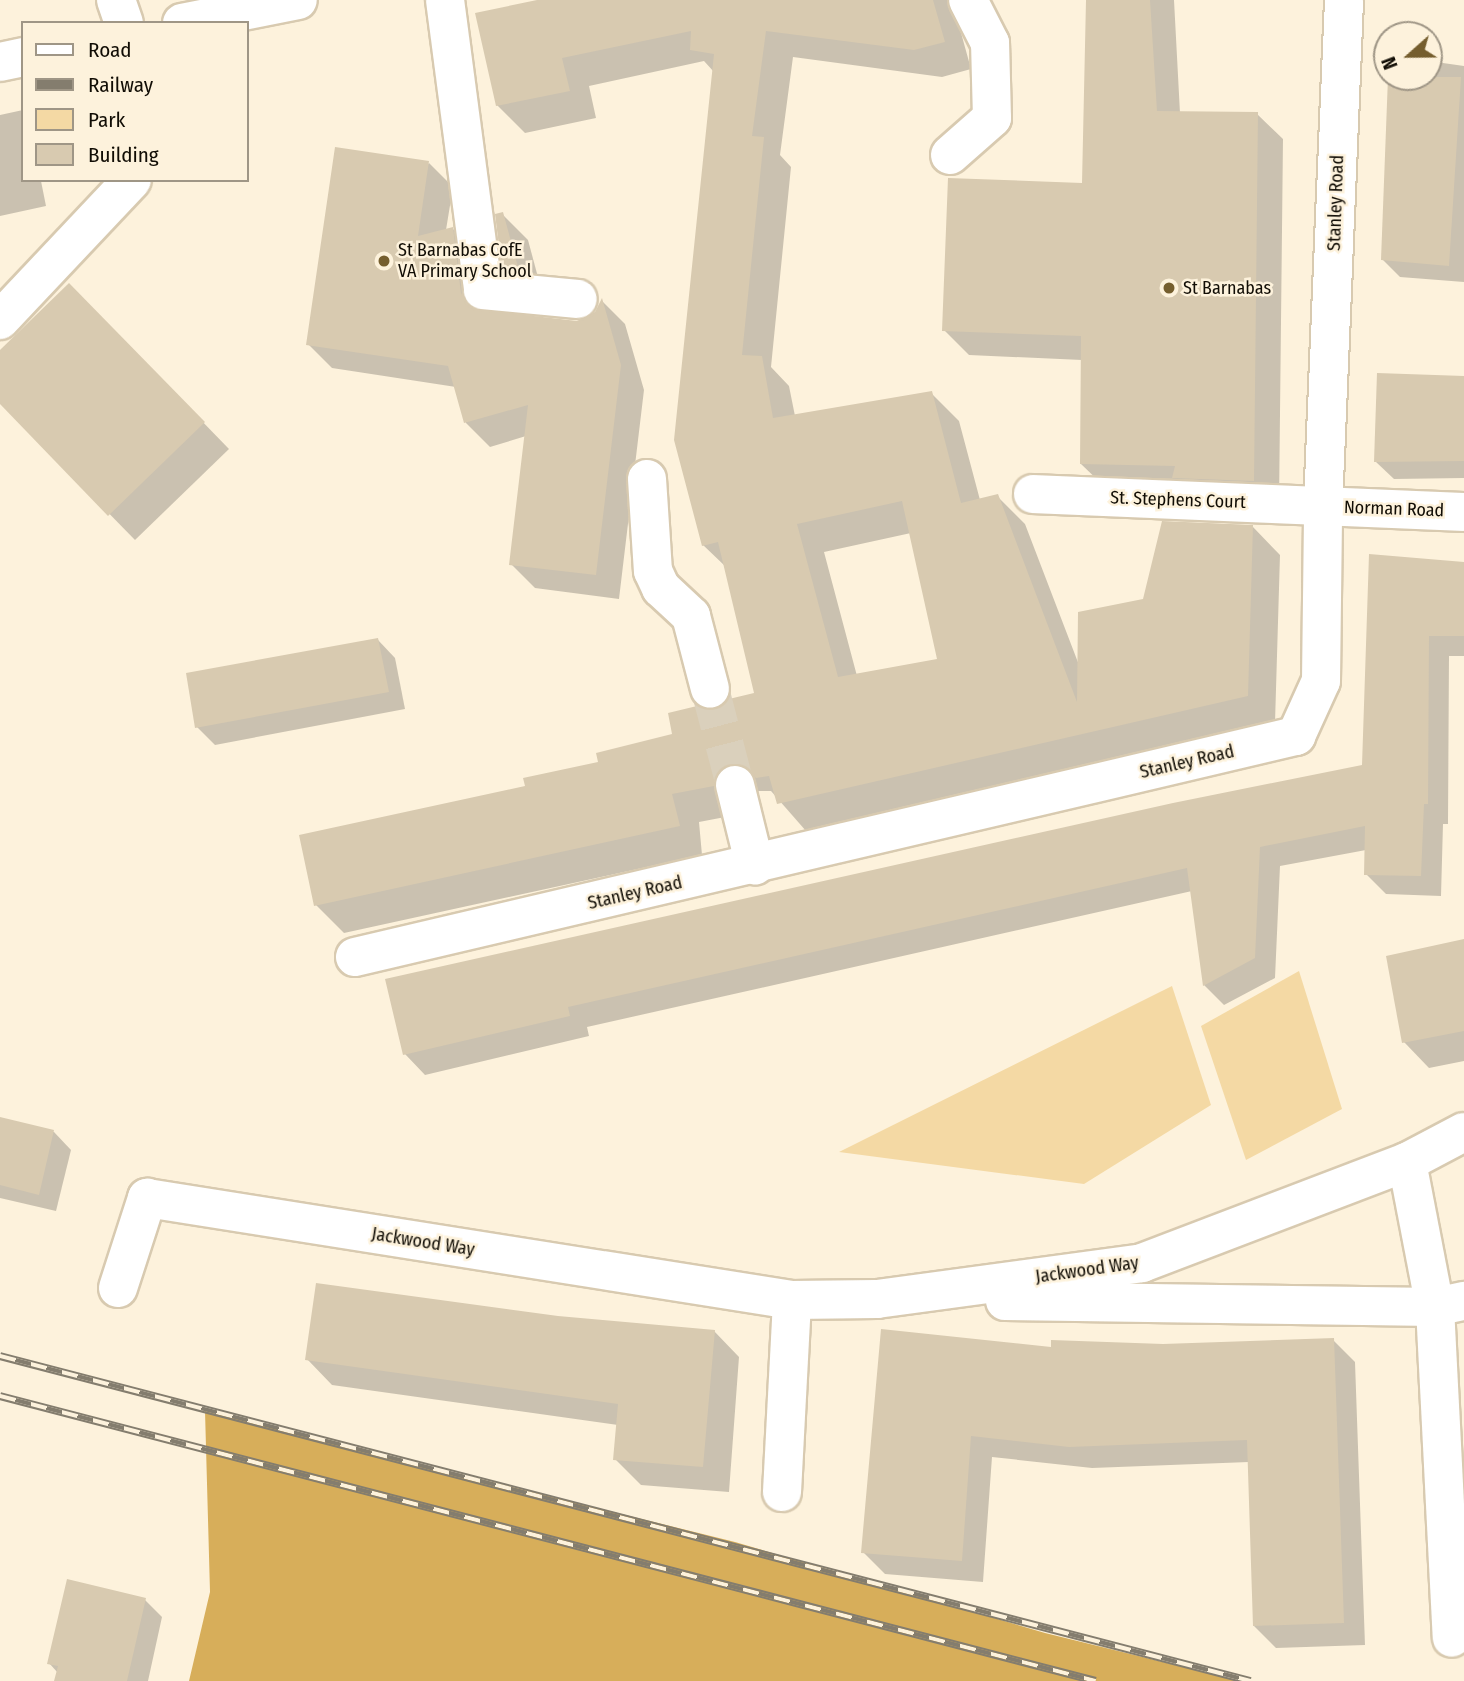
<!DOCTYPE html>
<html>
<head>
<meta charset="utf-8">
<style>
	body { margin:0 }
	#map { position:relative; width:1464px; height:1681px; overflow:hidden; background:#fdf2dc; font-family:"Fira Sans Condensed",sans-serif }
	div>[style] { position:absolute }
	[style*='--x'] { left:calc(var(--x)*1px); top:calc(var(--y)*1px); width:calc(var(--w)*1px); rotate:calc(var(--a)*1deg) }
	.green>* { inset:0; background:#f4d9a4 }
	.forest>* { inset:0; background:#d7ae5a }
	.shadow>* { inset:0; background:#0003 }
	.building>* { inset:0; background:#d8cab0 }
	.minor-tunnel>* { height:38px; margin-top:-19px; transform-origin:0; background:repeating-linear-gradient(90deg,#dad0bc 0 38px,transparent 0 57px) }
	.roads { filter:drop-shadow(2px 0 #d8cab0) drop-shadow(-2px 0 #d8cab0) drop-shadow(0 2px #d8cab0) drop-shadow(0 -2px #d8cab0) }
	.minor>* { height:38px; margin:-19px; padding:0 19px; transform-origin:19px; border-radius:19px; background:#fff }
	.rail>* { height:8px; margin-top:-4px; transform-origin:0; background:repeating-linear-gradient(90deg,#fdf2dc 0 16px,#847d6e 0 32px); box-sizing:border-box; border-block:2px solid #847d6e }
	.dots>* { width:19px; height:19px; translate:-50% -50%; box-sizing:border-box; border:4px solid #fdf2dc; border-radius:50% }
	span { translate:-50% -50%; white-space:nowrap; text-align:center; line-height:1.15; -webkit-text-stroke:5px #fdf2dc; paint-order:stroke }
	.street-label { font-size:18px; color:#110d05 }
	.poi-label { font-size:18px; color:#110d05 }
	.left { translate:0 -50%; text-align:left }
	.legend { position:absolute; left:21px; top:21px; width:228px; height:161px; box-sizing:border-box; background:#fdf2dc; border:2px solid #9f9686; margin:0; padding:9px 12px; list-style:none; font-size:21px; color:#110d05 }
	.legend li { display:flex; align-items:center; gap:14px; height:35px }
	.legend b { width:35px; border:2px solid #9f9686 }
	.north { position:absolute; left:1373px; top:21px; width:70px; height:70px; box-sizing:border-box; background:#fdf2dc; border:2px solid #9f9686; border-radius:50%; rotate:249deg; font-size:19px; font-weight:700; line-height:28px; text-align:center; color:#110d05 }
	.north::after { content:''; display:block; margin:auto; width:24px; height:32px; background:#755e2e; clip-path:polygon(50% 0,100% 100%,50% 72%,0 100%) }
</style>
</head>
<body>
<div id="map">
	<div class="green">
		<div style="clip-path:polygon(1299px 971px,1342px 1109px,1246px 1160px,1201px 1026px)"></div>
		<div style="clip-path:polygon(1172px 986px,1211px 1105px,1084px 1184px,839px 1152px)"></div>
	</div>
	<div class="forest">
		<div style="clip-path:polygon(205px 1411px,735px 1542px,1045px 1633px,1240px 1681px,189px 1681px,210px 1592px)"></div>
	</div>
	<div class="shadow">
		<div style="clip-path:polygon(evenodd,546px 0,952px 0,971px 69px,942px 77px,793px 57px,780px 155px,791px 167px,771px 367px,789px 386px,795px 416px,931px 393px,959px 421px,980px 500px,997px 496px,1025px 524px,1079px 665px,1145px 600px,1253px 527px,1280px 555px,1275px 723px,806px 831px,771px 791px,759px 791px,747px 797px,741px 814px,699px 822px,702px 855px,344px 933px,316px 905px,527px 788px,675px 736px,756px 694px,726px 567px,703px 545px,714px 72px,704px 61px,589px 86px,596px 118px,525px 133px,497px 105px,546px 0,911px 533px,939px 660px,857px 676px,824px 552px,911px 533px)"></div>
		<div style="clip-path:polygon(1087px 0,1174px 0,1180px 113px,1257px 114px,1283px 139px,1279px 506px,1107px 489px,1081px 464px,1082px 360px,969px 355px,944px 330px,1084px 185px)"></div>
		<div style="clip-path:polygon(1429px 61px,1464px 66px,1464px 282px,1400px 277px,1382px 259px,1390px 77px,1429px 77px)"></div>
		<div style="clip-path:polygon(23px 110px,23px 180px,47px 180px,41px 181px,46px 206px,0 216px,0 115px)"></div>
		<div style="clip-path:polygon(429px 163px,453px 187px,446px 230px,452px 228px,476px 252px,484px 312px,577px 323px,597px 313px,602px 301px,625px 324px,644px 390px,619px 599px,535px 588px,511px 564px,526px 436px,490px 447px,466px 423px,456px 387px,332px 368px,308px 344px)"></div>
		<div style="clip-path:polygon(502px 214px,528px 240px,543px 296px,530px 295px,504px 269px)"></div>
		<div style="clip-path:polygon(95px 311px,229px 449px,135px 540px,0 402px,0 353px)"></div>
		<div style="clip-path:polygon(1464px 388px,1464px 478px,1394px 479px,1376px 462px)"></div>
		<div style="clip-path:polygon(1370px 556px,1464px 563px,1464px 656px,1449px 656px,1448px 824px,1443px 824px,1441px 896px,1386px 894px,1366px 874px,1366px 850px,1280px 866px,1275px 978px,1224px 1005px,1204px 985px,1192px 891px,587px 1027px,589px 1036px,425px 1075px,405px 1054px,1364px 767px)"></div>
		<div style="clip-path:polygon(378px 640px,395px 658px,405px 709px,215px 745px,197px 727px)"></div>
		<div style="clip-path:polygon(1464px 940px,1464px 1061px,1429px 1068px,1404px 1042px)"></div>
		<div style="clip-path:polygon(0 1120px,54px 1132px,71px 1150px,56px 1211px,0 1198px)"></div>
		<div style="clip-path:polygon(558px 1318px,714px 1331px,739px 1357px,729px 1492px,641px 1485px,615px 1459px,618px 1425px,332px 1385px,307px 1359px)"></div>
		<div style="clip-path:polygon(882px 1331px,1052px 1349px,1333px 1340px,1355px 1362px,1365px 1645px,1276px 1648px,1254px 1626px,1249px 1462px,1092px 1468px,992px 1457px,983px 1582px,885px 1574px,863px 1552px)"></div>
		<div style="clip-path:polygon(145px 1600px,162px 1617px,148px 1681px,56px 1681px,58px 1673px,49px 1663px)"></div>
	</div>
	<div class="building">
		<div style="clip-path:polygon(evenodd,537px 0,933px 0,945px 42px,914px 50px,766px 31px,752px 136px,764px 137px,742px 355px,762px 356px,773px 418px,932px 391px,961px 503px,998px 494px,1077px 702px,1078px 612px,1143px 599px,1162px 521px,1253px 525px,1248px 696px,777px 804px,769px 776px,756px 778px,742px 764px,730px 764px,719px 770px,714px 786px,672px 794px,680px 826px,314px 906px,299px 835px,525px 786px,523px 778px,598px 762px,596px 753px,672px 734px,668px 713px,697px 706px,715px 710px,729px 699px,754px 693px,718px 542px,702px 546px,674px 440px,714px 54px,690px 50px,691px 31px,562px 58px,570px 91px,496px 106px,475px 13px,537px 0,902px 501px,937px 659px,838px 677px,797px 524px,902px 501px)"></div>
		<div style="clip-path:polygon(1086px 0,1150px 0,1157px 111px,1258px 112px,1254px 481px,1172px 478px,1175px 466px,1080px 464px,1081px 336px,942px 331px,948px 178px,1082px 183px)"></div>
		<div style="clip-path:polygon(1388px 77px,1461px 77px,1449px 266px,1381px 260px)"></div>
		<div style="clip-path:polygon(335px 147px,429px 161px,418px 236px,453px 227px,461px 293px,472px 309px,577px 321px,595px 312px,602px 298px,621px 365px,596px 575px,509px 565px,528px 405px,464px 423px,448px 366px,306px 345px)"></div>
		<div style="clip-path:polygon(503px 212px,519px 271px,502px 270px,495px 214px)"></div>
		<div style="clip-path:polygon(69px 283px,205px 422px,108px 516px,0 404px,0 350px)"></div>
		<div style="clip-path:polygon(1377px 373px,1464px 376px,1464px 461px,1374px 462px)"></div>
		<div style="clip-path:polygon(1369px 554px,1464px 562px,1464px 636px,1429px 636px,1428px 804px,1424px 804px,1421px 876px,1364px 875px,1365px 826px,1260px 847px,1255px 958px,1203px 986px,1187px 868px,568px 1007px,570px 1016px,403px 1055px,385px 979px,1173px 803px,1362px 765px)"></div>
		<div style="clip-path:polygon(378px 638px,389px 692px,195px 728px,186px 673px)"></div>
		<div style="clip-path:polygon(1464px 939px,1464px 1031px,1402px 1043px,1386px 956px)"></div>
		<div style="clip-path:polygon(0 1117px,54px 1130px,39px 1195px,0 1185px)"></div>
		<div style="clip-path:polygon(316px 1283px,558px 1316px,715px 1330px,703px 1467px,613px 1460px,618px 1404px,305px 1360px)"></div>
		<div style="clip-path:polygon(881px 1329px,1051px 1347px,1051px 1340px,1163px 1344px,1334px 1338px,1344px 1623px,1253px 1626px,1247px 1440px,1069px 1447px,971px 1436px,962px 1561px,861px 1553px)"></div>
		<div style="clip-path:polygon(67px 1579px,146px 1598px,127px 1681px,54px 1681px,58px 1666px,47px 1664px)"></div>
	</div>
	<div class="minor-tunnel">
		<div style="--x:710;--y:689;--w:99;--a:75.4"></div>
	</div>
	<div class="roads">
		<div class="minor">
			<div style="--x:116;--y:0;--w:24;--a:71"></div>
			<div style="--x:445;--y:0;--w:292;--a:82.5"></div>
			<div style="--x:483;--y:290;--w:95;--a:5.4"></div>
			<div style="--x:182;--y:23;--w:118;--a:-11.2"></div>
			<div style="--x:0;--y:62;--w:24;--a:-12"></div>
			<div style="--x:950;--y:155;--w:56;--a:-41.4"></div>
			<div style="--x:992;--y:118;--w:75;--a:-91.5"></div>
			<div style="--x:990;--y:43;--w:48;--a:-117.1"></div>
			<div style="--x:0;--y:320;--w:192;--a:-46.7"></div>
			<div style="--x:647;--y:479;--w:92;--a:86.3"></div>
			<div style="--x:653;--y:571;--w:19;--a:65"></div>
			<div style="--x:661;--y:588;--w:41;--a:43"></div>
			<div style="--x:691;--y:616;--w:75;--a:75.4"></div>
			<div style="--x:1033;--y:494;--w:431;--a:2.4"></div>
			<div style="--x:735;--y:785;--w:83;--a:76.1"></div>
			<div style="--x:355;--y:957;--w:967;--a:-13.22"></div>
			<div style="--x:1296;--y:736;--w:60;--a:-65.6"></div>
			<div style="--x:1321;--y:681;--w:175;--a:-89.3"></div>
			<div style="--x:1323;--y:506;--w:506;--a:-87.62"></div>
			<div style="--x:1407;--y:1162;--w:148;--a:79.1"></div>
			<div style="--x:1435;--y:1307;--w:331;--a:87.1"></div>
			<div style="--x:118;--y:1288;--w:95;--a:-72.1"></div>
			<div style="--x:147;--y:1198;--w:653;--a:8.99"></div>
			<div style="--x:1005;--y:1301;--w:430;--a:0.8"></div>
			<div style="--x:1435;--y:1307;--w:30;--a:-12"></div>
			<div style="--x:782;--y:1492;--w:192;--a:-87"></div>
			<div style="--x:792;--y:1300;--w:85;--a:-0.7"></div>
			<div style="--x:877;--y:1299;--w:267;--a:-7.7"></div>
			<div style="--x:1142;--y:1263;--w:284;--a:-20.9"></div>
			<div style="--x:1407;--y:1162;--w:64;--a:-27.8"></div>
		</div>
	</div>
	<div class="rail">
		<div style="--x:0;--y:1356;--w:1292;--a:14.57"></div>
		<div style="--x:0;--y:1396;--w:1132;--a:14.58"></div>
	</div>
	<div class="dots">
		<div style="left:384px;top:261px;background:#755e2e"></div>
		<div style="left:1169px;top:288px;background:#755e2e"></div>
	</div>
	<div class="street-label">
		<span style="left:1336px;top:203px;rotate:-88deg">Stanley Road</span>
		<span style="left:1178px;top:500px;rotate:2deg">St. Stephens Court</span>
		<span style="left:1394px;top:509px;rotate:2deg">Norman Road</span>
		<span style="left:1187px;top:762px;rotate:-13deg">Stanley Road</span>
		<span style="left:635px;top:893px;rotate:-13deg">Stanley Road</span>
		<span style="left:423px;top:1242px;rotate:9deg">Jackwood Way</span>
		<span style="left:1087px;top:1270px;rotate:-8deg">Jackwood Way</span>
	</div>
	<div class="poi-label">
		<span class="left" style="left:398px;top:261px">St Barnabas CofE<br>VA Primary School</span>
		<span class="left" style="left:1183px;top:288px">St Barnabas</span>
	</div>
	<ul class="legend">
	<li><b style="height:9px;background:#fff"></b>Road</li>
	<li><b style="height:9px;background:#847d6e"></b>Railway</li>
	<li><b style="height:19px;background:#f4d9a4"></b>Park</li>
	<li><b style="height:19px;background:#d8cab0"></b>Building</li>
	</ul>
	<div class="north">N</div>
</div>
</body>
</html>
